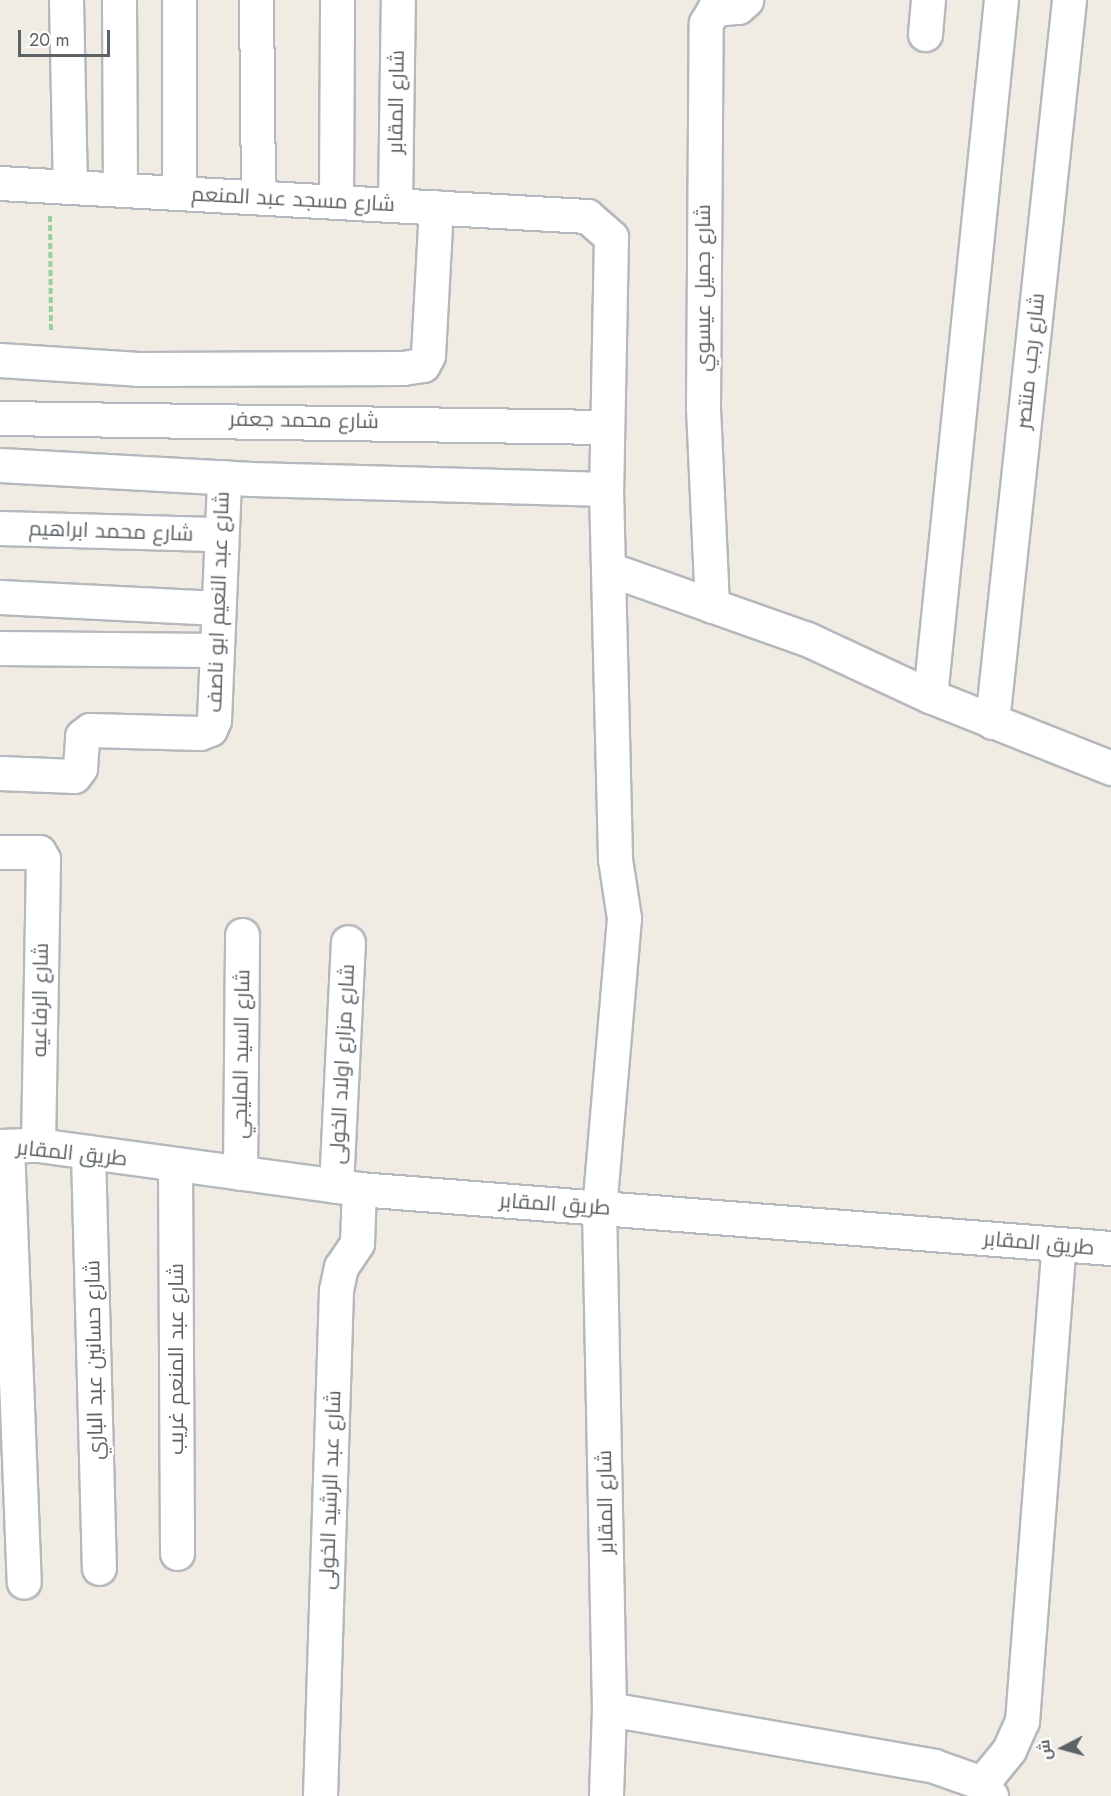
<!DOCTYPE html>
<html>
<head>
<meta charset="utf-8">
<style>
	body { margin:0 }
	#map { position:relative; width:1111px; height:1796px; overflow:hidden; background:#f0ece4; font-family:Jost,Cairo,sans-serif }
	div>[style] { position:absolute }
	[style*='--x'] { left:calc(var(--x)*1px); top:calc(var(--y)*1px); width:calc(var(--w)*1px); rotate:calc(var(--a)*1deg) }
	.path>* { height:4px; margin-top:-2px; transform-origin:0; background:repeating-linear-gradient(90deg,#99cea2 0 6px,transparent 0 9px) }
	.roads { filter:drop-shadow(2px 0 #b5b8bc) drop-shadow(-2px 0 #b5b8bc) drop-shadow(0 2px #b5b8bc) drop-shadow(0 -2px #b5b8bc) }
	.street>* { height:33px; margin:-16.5px; padding:0 16.5px; transform-origin:16.5px; border-radius:16.5px; background:#fff }
	span { translate:-50% -50%; white-space:nowrap; text-align:center; line-height:1.15; -webkit-text-stroke:4.5px #fff; paint-order:stroke }
	.street-label { font-size:21px; color:#5c6266 }
	.north { position:absolute; left:1033px; top:1718px; width:60px; height:60px; -webkit-text-stroke:4px #fff; paint-order:stroke; rotate:264deg; font-size:16px; font-weight:700; line-height:24px; text-align:center; color:#5c6266 }
	.north::after { content:''; display:block; margin:auto; width:21px; height:27px; background:#5c6266; clip-path:polygon(50% 0,100% 100%,50% 72%,0 100%) }
	.scale { position:absolute; left:18px; top:30px; width:92px; height:27px; box-sizing:border-box; border:3px solid #5c6266; border-top:0; padding-left:8px; font-size:18px; line-height:21px; white-space:nowrap; color:#5c6266; -webkit-text-stroke:4px #fff; paint-order:stroke }
</style>
</head>
<body>
<div id="map">
	<div class="path">
		<div style="--x:50;--y:216;--w:116;--a:89.5"></div>
	</div>
	<div class="roads">
		<div class="street">
			<div style="--x:66;--y:0;--w:186;--a:88.8"></div>
			<div style="--x:119;--y:0;--w:189;--a:89.7"></div>
			<div style="--x:256;--y:0;--w:197;--a:89.4"></div>
			<div style="--x:925;--y:34;--w:34;--a:-85"></div>
			<div style="--x:0;--y:183;--w:588;--a:3.22"></div>
			<div style="--x:587;--y:216;--w:32;--a:41"></div>
			<div style="--x:611;--y:237;--w:252;--a:91.1"></div>
			<div style="--x:606;--y:489;--w:370;--a:88.6"></div>
			<div style="--x:615;--y:859;--w:60;--a:81.3"></div>
			<div style="--x:624;--y:918;--w:290;--a:94.9"></div>
			<div style="--x:599;--y:1207;--w:502;--a:88.86"></div>
			<div style="--x:609;--y:1709;--w:87;--a:92"></div>
			<div style="--x:179;--y:193;--w:193;--a:-90"></div>
			<div style="--x:336;--y:201;--w:201;--a:-89.7"></div>
			<div style="--x:395;--y:205;--w:205;--a:-89.2"></div>
			<div style="--x:0;--y:360;--w:138;--a:3.7"></div>
			<div style="--x:138;--y:369;--w:265;--a:-0.2"></div>
			<div style="--x:403;--y:368;--w:20;--a:-9"></div>
			<div style="--x:423;--y:365;--w:11;--a:-63"></div>
			<div style="--x:428;--y:355;--w:148;--a:-86.9"></div>
			<div style="--x:0;--y:418;--w:607;--a:0.85"></div>
			<div style="--x:0;--y:465;--w:252;--a:3.2"></div>
			<div style="--x:252;--y:479;--w:354;--a:1.6"></div>
			<div style="--x:0;--y:528;--w:221;--a:1.6"></div>
			<div style="--x:609;--y:569;--w:210;--a:19.5"></div>
			<div style="--x:807;--y:639;--w:136;--a:24.9"></div>
			<div style="--x:930;--y:696;--w:195;--a:21.7"></div>
			<div style="--x:0;--y:597;--w:218;--a:2.9"></div>
			<div style="--x:712;--y:606;--w:199;--a:-92.6"></div>
			<div style="--x:703;--y:407;--w:384;--a:-89.6"></div>
			<div style="--x:706;--y:23;--w:16;--a:-60"></div>
			<div style="--x:714;--y:9;--w:24;--a:-5"></div>
			<div style="--x:738;--y:7;--w:11;--a:-41"></div>
			<div style="--x:0;--y:648;--w:216;--a:0.5"></div>
			<div style="--x:930;--y:696;--w:700;--a:-84.18"></div>
			<div style="--x:992;--y:722;--w:726;--a:-83.91"></div>
			<div style="--x:0;--y:773;--w:74;--a:2.3"></div>
			<div style="--x:74;--y:776;--w:10;--a:-53"></div>
			<div style="--x:80;--y:768;--w:32;--a:-86"></div>
			<div style="--x:82;--y:736;--w:10;--a:-37"></div>
			<div style="--x:90;--y:730;--w:110;--a:1.6"></div>
			<div style="--x:200;--y:733;--w:11;--a:-22"></div>
			<div style="--x:210;--y:729;--w:10;--a:-66"></div>
			<div style="--x:214;--y:720;--w:243;--a:-87.6"></div>
			<div style="--x:0;--y:852;--w:39;--a:0"></div>
			<div style="--x:39;--y:852;--w:8;--a:60"></div>
			<div style="--x:43;--y:859;--w:286;--a:91"></div>
			<div style="--x:0;--y:1146;--w:38;--a:-2"></div>
			<div style="--x:38;--y:1145;--w:324;--a:7.8"></div>
			<div style="--x:359;--y:1189;--w:754;--a:4.49"></div>
			<div style="--x:7;--y:1146;--w:436;--a:87.8"></div>
			<div style="--x:88;--y:1152;--w:416;--a:88.5"></div>
			<div style="--x:175;--y:1164;--w:389;--a:89.7"></div>
			<div style="--x:240;--y:1173;--w:238;--a:-89.5"></div>
			<div style="--x:336;--y:1186;--w:244;--a:-87.2"></div>
			<div style="--x:609;--y:1709;--w:330;--a:9.9"></div>
			<div style="--x:934;--y:1766;--w:51;--a:19.5"></div>
			<div style="--x:982;--y:1783;--w:16;--a:55"></div>
			<div style="--x:982;--y:1783;--w:43;--a:-50.7"></div>
			<div style="--x:1009;--y:1750;--w:32;--a:-66"></div>
			<div style="--x:1022;--y:1721;--w:478;--a:-85.6"></div>
			<div style="--x:320;--y:1796;--w:506;--a:-88.19"></div>
			<div style="--x:336;--y:1290;--w:24;--a:-78"></div>
			<div style="--x:341;--y:1267;--w:29;--a:-56"></div>
			<div style="--x:357;--y:1243;--w:54;--a:-87.9"></div>
		</div>
	</div>
	<div class="street-label">
		<span style="left:396px;top:102px;rotate:-89deg">شارع المقابر</span>
		<span style="left:293px;top:199px;rotate:3deg">شارع مسجد عبد المنعم</span>
		<span style="left:703px;top:288px;rotate:-90deg">شارع جميل عيسوي</span>
		<span style="left:1030px;top:361px;rotate:-84deg">شارع رجب منتصر</span>
		<span style="left:304px;top:420px;rotate:1deg">شارع محمد جعفر</span>
		<span style="left:111px;top:531px;rotate:2deg">شارع محمد ابراهيم</span>
		<span style="left:218px;top:602px;rotate:-88deg">شارع عبد النعيم ابو ناصف</span>
		<span style="left:40px;top:1000px;rotate:-89deg">شارع الرفاعيه</span>
		<span style="left:241px;top:1054px;rotate:-89deg">شارع السيد المليجي</span>
		<span style="left:342px;top:1064px;rotate:-87deg">شارع مزارع اولاد الخولى</span>
		<span style="left:72px;top:1153px;rotate:6deg">طريق المقابر</span>
		<span style="left:555px;top:1204px;rotate:4deg">طريق المقابر</span>
		<span style="left:1039px;top:1243px;rotate:5deg">طريق المقابر</span>
		<span style="left:176px;top:1359px;rotate:-90deg">شارع عبد المنعم غريب</span>
		<span style="left:94px;top:1360px;rotate:-91deg">شارع حسانين عبد الباري</span>
		<span style="left:330px;top:1490px;rotate:-88deg">شارع عبد الرشيد الخولى</span>
		<span style="left:605px;top:1502px;rotate:-91deg">شارع المقابر</span>
	</div>
	<div class="north">ش</div>
	<div class="scale">20 m</div>
</div>
</body>
</html>
